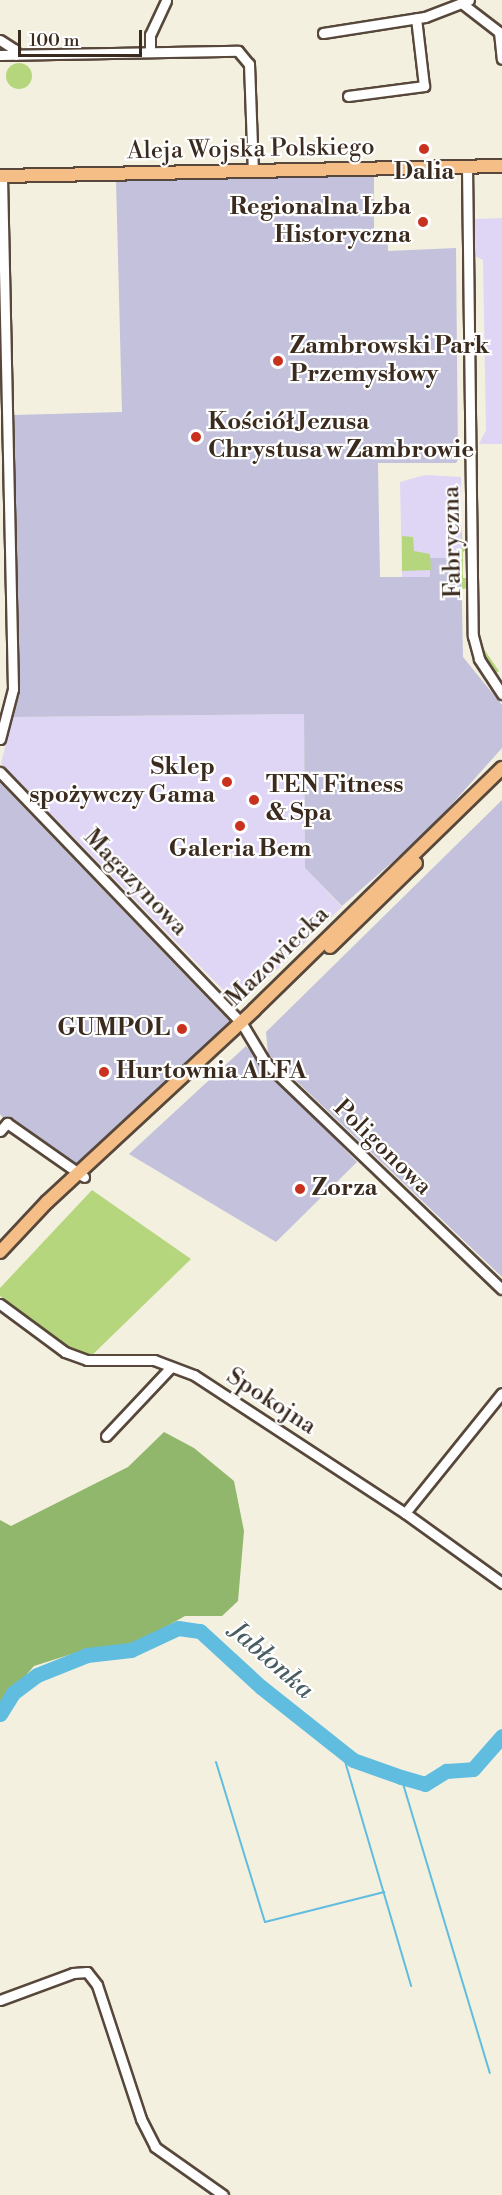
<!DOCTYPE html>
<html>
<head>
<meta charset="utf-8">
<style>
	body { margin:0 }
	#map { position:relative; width:502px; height:2195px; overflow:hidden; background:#f4f0df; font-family:"Libre Bodoni",serif }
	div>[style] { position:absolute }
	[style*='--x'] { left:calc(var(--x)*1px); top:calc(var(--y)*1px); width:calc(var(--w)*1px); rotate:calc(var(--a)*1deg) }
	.built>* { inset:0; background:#dfd5f5 }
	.industrial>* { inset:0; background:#c3c1db }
	.green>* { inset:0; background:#b6d67d }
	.round { border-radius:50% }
	.forest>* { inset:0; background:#90b76c }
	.stream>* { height:2px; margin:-1px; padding:0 1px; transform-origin:1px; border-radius:1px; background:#61bddf }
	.river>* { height:15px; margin:-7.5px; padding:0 7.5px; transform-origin:7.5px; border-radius:7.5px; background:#61bddf }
	.roads { filter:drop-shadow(2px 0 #57483b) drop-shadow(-2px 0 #57483b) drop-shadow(0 2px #57483b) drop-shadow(0 -2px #57483b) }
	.minor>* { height:9px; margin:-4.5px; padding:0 4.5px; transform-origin:4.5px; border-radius:4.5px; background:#fff }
	.major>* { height:12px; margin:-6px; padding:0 6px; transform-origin:6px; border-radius:6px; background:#f6be87 }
	.dots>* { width:16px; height:16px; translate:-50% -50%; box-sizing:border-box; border:3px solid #fff; border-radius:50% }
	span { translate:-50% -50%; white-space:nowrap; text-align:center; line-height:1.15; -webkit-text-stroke:4.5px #fff; paint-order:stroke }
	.street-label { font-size:24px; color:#3b2a1e }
	.poi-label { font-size:24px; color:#3b2a1e; font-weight:700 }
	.right { translate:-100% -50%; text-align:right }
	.left { translate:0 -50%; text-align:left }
	.water-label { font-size:26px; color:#485d62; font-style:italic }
	.scale { position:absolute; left:18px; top:30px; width:124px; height:27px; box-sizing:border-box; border:3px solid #3b2a1e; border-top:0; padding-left:8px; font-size:18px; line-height:21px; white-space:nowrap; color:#3b2a1e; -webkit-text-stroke:4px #fff; paint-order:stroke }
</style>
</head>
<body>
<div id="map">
	<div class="built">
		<div style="clip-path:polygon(502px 218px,502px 444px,479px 444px,486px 430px,483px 260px,475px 256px,474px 219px)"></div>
		<div style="clip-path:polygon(425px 475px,461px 477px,461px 558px,431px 558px,431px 577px,402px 577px,400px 482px)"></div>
		<div style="clip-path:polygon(304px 714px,305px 868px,342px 907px,243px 1002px,235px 1002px,1px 763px,13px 717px)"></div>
	</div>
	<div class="industrial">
		<div style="clip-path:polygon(374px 175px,374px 231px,387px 231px,388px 251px,456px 248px,458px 460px,456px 463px,378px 463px,380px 577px,430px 577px,430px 558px,461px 558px,463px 657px,502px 705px,502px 748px,428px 831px,342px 906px,305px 868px,304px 714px,13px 717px,20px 689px,14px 415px,122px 412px,116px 180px)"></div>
		<div style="clip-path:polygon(0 783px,232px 1024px,77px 1171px,7px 1123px,0 1114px)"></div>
		<div style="clip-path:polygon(502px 800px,502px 1277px,268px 1054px,266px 1032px)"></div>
		<div style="clip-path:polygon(246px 1046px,357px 1162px,276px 1242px,129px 1154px)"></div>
	</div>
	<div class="green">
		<div class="round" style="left:6px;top:63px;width:26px;height:26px"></div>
		<div style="clip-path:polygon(461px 524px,463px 549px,468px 549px,463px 552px,463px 578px,468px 578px,469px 587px,464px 589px,462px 589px)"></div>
		<div style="clip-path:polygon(402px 536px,413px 537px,414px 551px,430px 554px,431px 570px,402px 571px)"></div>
		<div style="clip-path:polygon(479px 642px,499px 671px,495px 674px,484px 658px)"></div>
		<div style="clip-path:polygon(92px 1190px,191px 1259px,87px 1360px,65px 1352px,0 1296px,0 1288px)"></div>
	</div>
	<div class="forest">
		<div style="clip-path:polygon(164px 1432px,194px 1448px,234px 1481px,244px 1531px,238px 1601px,222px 1616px,185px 1616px,135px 1644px,78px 1652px,34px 1666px,0 1705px,0 1520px,11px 1526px,128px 1467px)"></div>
	</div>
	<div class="stream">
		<div style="--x:342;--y:1751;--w:245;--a:73.6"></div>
		<div style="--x:216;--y:1762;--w:167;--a:73"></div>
		<div style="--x:265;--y:1922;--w:123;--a:-14.1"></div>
		<div style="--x:401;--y:1777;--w:309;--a:73.3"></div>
	</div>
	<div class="river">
		<div style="--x:0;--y:1714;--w:25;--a:-58"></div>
		<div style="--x:13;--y:1693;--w:30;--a:-37"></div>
		<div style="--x:37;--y:1675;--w:54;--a:-21.8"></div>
		<div style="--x:87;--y:1655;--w:44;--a:-6.5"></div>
		<div style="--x:131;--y:1650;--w:52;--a:-25.1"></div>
		<div style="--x:178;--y:1628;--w:22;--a:8"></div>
		<div style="--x:200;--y:1631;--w:83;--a:42.6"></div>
		<div style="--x:261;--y:1687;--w:117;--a:38.4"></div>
		<div style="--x:353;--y:1760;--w:51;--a:19.5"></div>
		<div style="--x:401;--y:1777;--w:25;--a:16"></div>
		<div style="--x:425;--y:1784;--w:25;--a:-32"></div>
		<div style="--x:446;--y:1771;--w:27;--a:-4"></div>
		<div style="--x:473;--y:1769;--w:44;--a:-48.7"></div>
	</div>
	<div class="roads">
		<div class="minor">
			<div style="--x:464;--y:5;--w:44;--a:37.6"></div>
			<div style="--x:499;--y:32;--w:27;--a:84"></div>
			<div style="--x:323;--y:33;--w:103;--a:-8.9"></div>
			<div style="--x:425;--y:17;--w:47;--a:-21.1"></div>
			<div style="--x:0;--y:40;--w:17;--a:33"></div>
			<div style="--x:14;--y:49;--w:6;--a:72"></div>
			<div style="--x:150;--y:52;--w:17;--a:-90"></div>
			<div style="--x:150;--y:35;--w:38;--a:-65"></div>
			<div style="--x:0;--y:55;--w:238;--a:-1"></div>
			<div style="--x:238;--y:51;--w:17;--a:50"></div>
			<div style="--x:249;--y:64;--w:107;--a:87.9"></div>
			<div style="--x:348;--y:96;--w:77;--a:-7.5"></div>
			<div style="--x:424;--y:86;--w:68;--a:-96.7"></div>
			<div style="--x:467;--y:166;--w:470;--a:89.3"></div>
			<div style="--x:473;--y:636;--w:24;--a:75"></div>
			<div style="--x:479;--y:659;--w:42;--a:56.7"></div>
			<div style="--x:0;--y:739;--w:52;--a:-75.4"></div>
			<div style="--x:13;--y:689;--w:513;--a:-91.23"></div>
			<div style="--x:0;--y:772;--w:347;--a:46.1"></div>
			<div style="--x:241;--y:1022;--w:47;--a:59"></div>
			<div style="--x:265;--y:1062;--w:328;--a:43.8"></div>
			<div style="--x:0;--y:1131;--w:11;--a:-49"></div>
			<div style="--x:7;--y:1123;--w:94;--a:35"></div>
			<div style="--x:0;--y:1304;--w:81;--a:36.4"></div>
			<div style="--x:65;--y:1352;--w:23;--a:20"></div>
			<div style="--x:87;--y:1360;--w:67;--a:0"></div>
			<div style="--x:154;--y:1360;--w:43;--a:20.6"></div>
			<div style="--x:194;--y:1375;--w:252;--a:33.2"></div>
			<div style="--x:405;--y:1513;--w:120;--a:35.8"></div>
			<div style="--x:106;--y:1436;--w:95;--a:-46.7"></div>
			<div style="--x:405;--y:1513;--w:154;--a:-51.1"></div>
			<div style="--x:0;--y:2000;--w:78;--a:-20.3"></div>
			<div style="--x:73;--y:1973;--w:14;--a:-4"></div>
			<div style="--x:87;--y:1972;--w:16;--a:52"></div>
			<div style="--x:97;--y:1985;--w:141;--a:71.8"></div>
			<div style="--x:141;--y:2119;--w:31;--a:63"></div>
			<div style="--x:155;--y:2147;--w:83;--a:35.2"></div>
		</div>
		<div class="major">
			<div style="--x:0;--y:176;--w:502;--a:-1.14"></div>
			<div style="--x:330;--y:947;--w:120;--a:-44.3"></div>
			<div style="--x:0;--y:1252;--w:69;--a:-46.8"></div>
			<div style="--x:47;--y:1202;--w:282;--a:-42.8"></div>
			<div style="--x:254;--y:1010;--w:347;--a:-44.3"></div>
		</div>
	</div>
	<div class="dots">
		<div style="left:424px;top:149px;background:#c8321e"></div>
		<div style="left:423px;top:222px;background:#c8321e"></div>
		<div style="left:278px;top:361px;background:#c8321e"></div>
		<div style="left:196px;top:437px;background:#c8321e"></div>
		<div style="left:227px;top:782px;background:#c8321e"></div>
		<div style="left:254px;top:800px;background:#c8321e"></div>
		<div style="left:240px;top:826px;background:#c8321e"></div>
		<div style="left:182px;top:1029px;background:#c8321e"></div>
		<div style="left:104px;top:1072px;background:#c8321e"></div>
		<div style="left:300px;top:1189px;background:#c8321e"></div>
	</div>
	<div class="street-label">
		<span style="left:251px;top:150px;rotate:-1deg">Aleja Wojska Polskiego</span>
		<span style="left:453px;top:542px;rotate:-91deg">Fabryczna</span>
		<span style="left:135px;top:883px;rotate:46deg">Magazynowa</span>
		<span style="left:278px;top:957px;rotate:-44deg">Mazowiecka</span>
		<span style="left:382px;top:1148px;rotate:44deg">Poligonowa</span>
		<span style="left:271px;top:1402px;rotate:33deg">Spokojna</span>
	</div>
	<div class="poi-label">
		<span style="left:424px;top:173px">Dalia</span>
		<span class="right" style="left:411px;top:222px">Regionalna Izba<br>Historyczna</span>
		<span class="left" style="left:290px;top:361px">Zambrowski Park<br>Przemysłowy</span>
		<span class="left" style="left:208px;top:437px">Kościół Jezusa<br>Chrystusa w Zambrowie</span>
		<span class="right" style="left:215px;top:782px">Sklep<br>spożywczy Gama</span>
		<span class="left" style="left:266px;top:800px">TEN Fitness<br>&amp; Spa</span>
		<span style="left:240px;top:850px">Galeria Bem</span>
		<span class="right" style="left:170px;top:1029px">GUMPOL</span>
		<span class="left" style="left:116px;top:1072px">Hurtownia ALFA</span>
		<span class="left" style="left:312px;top:1189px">Zorza</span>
	</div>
	<div class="water-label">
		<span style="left:271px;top:1661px;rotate:41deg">Jabłonka</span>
	</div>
	<div class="scale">100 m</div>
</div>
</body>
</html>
